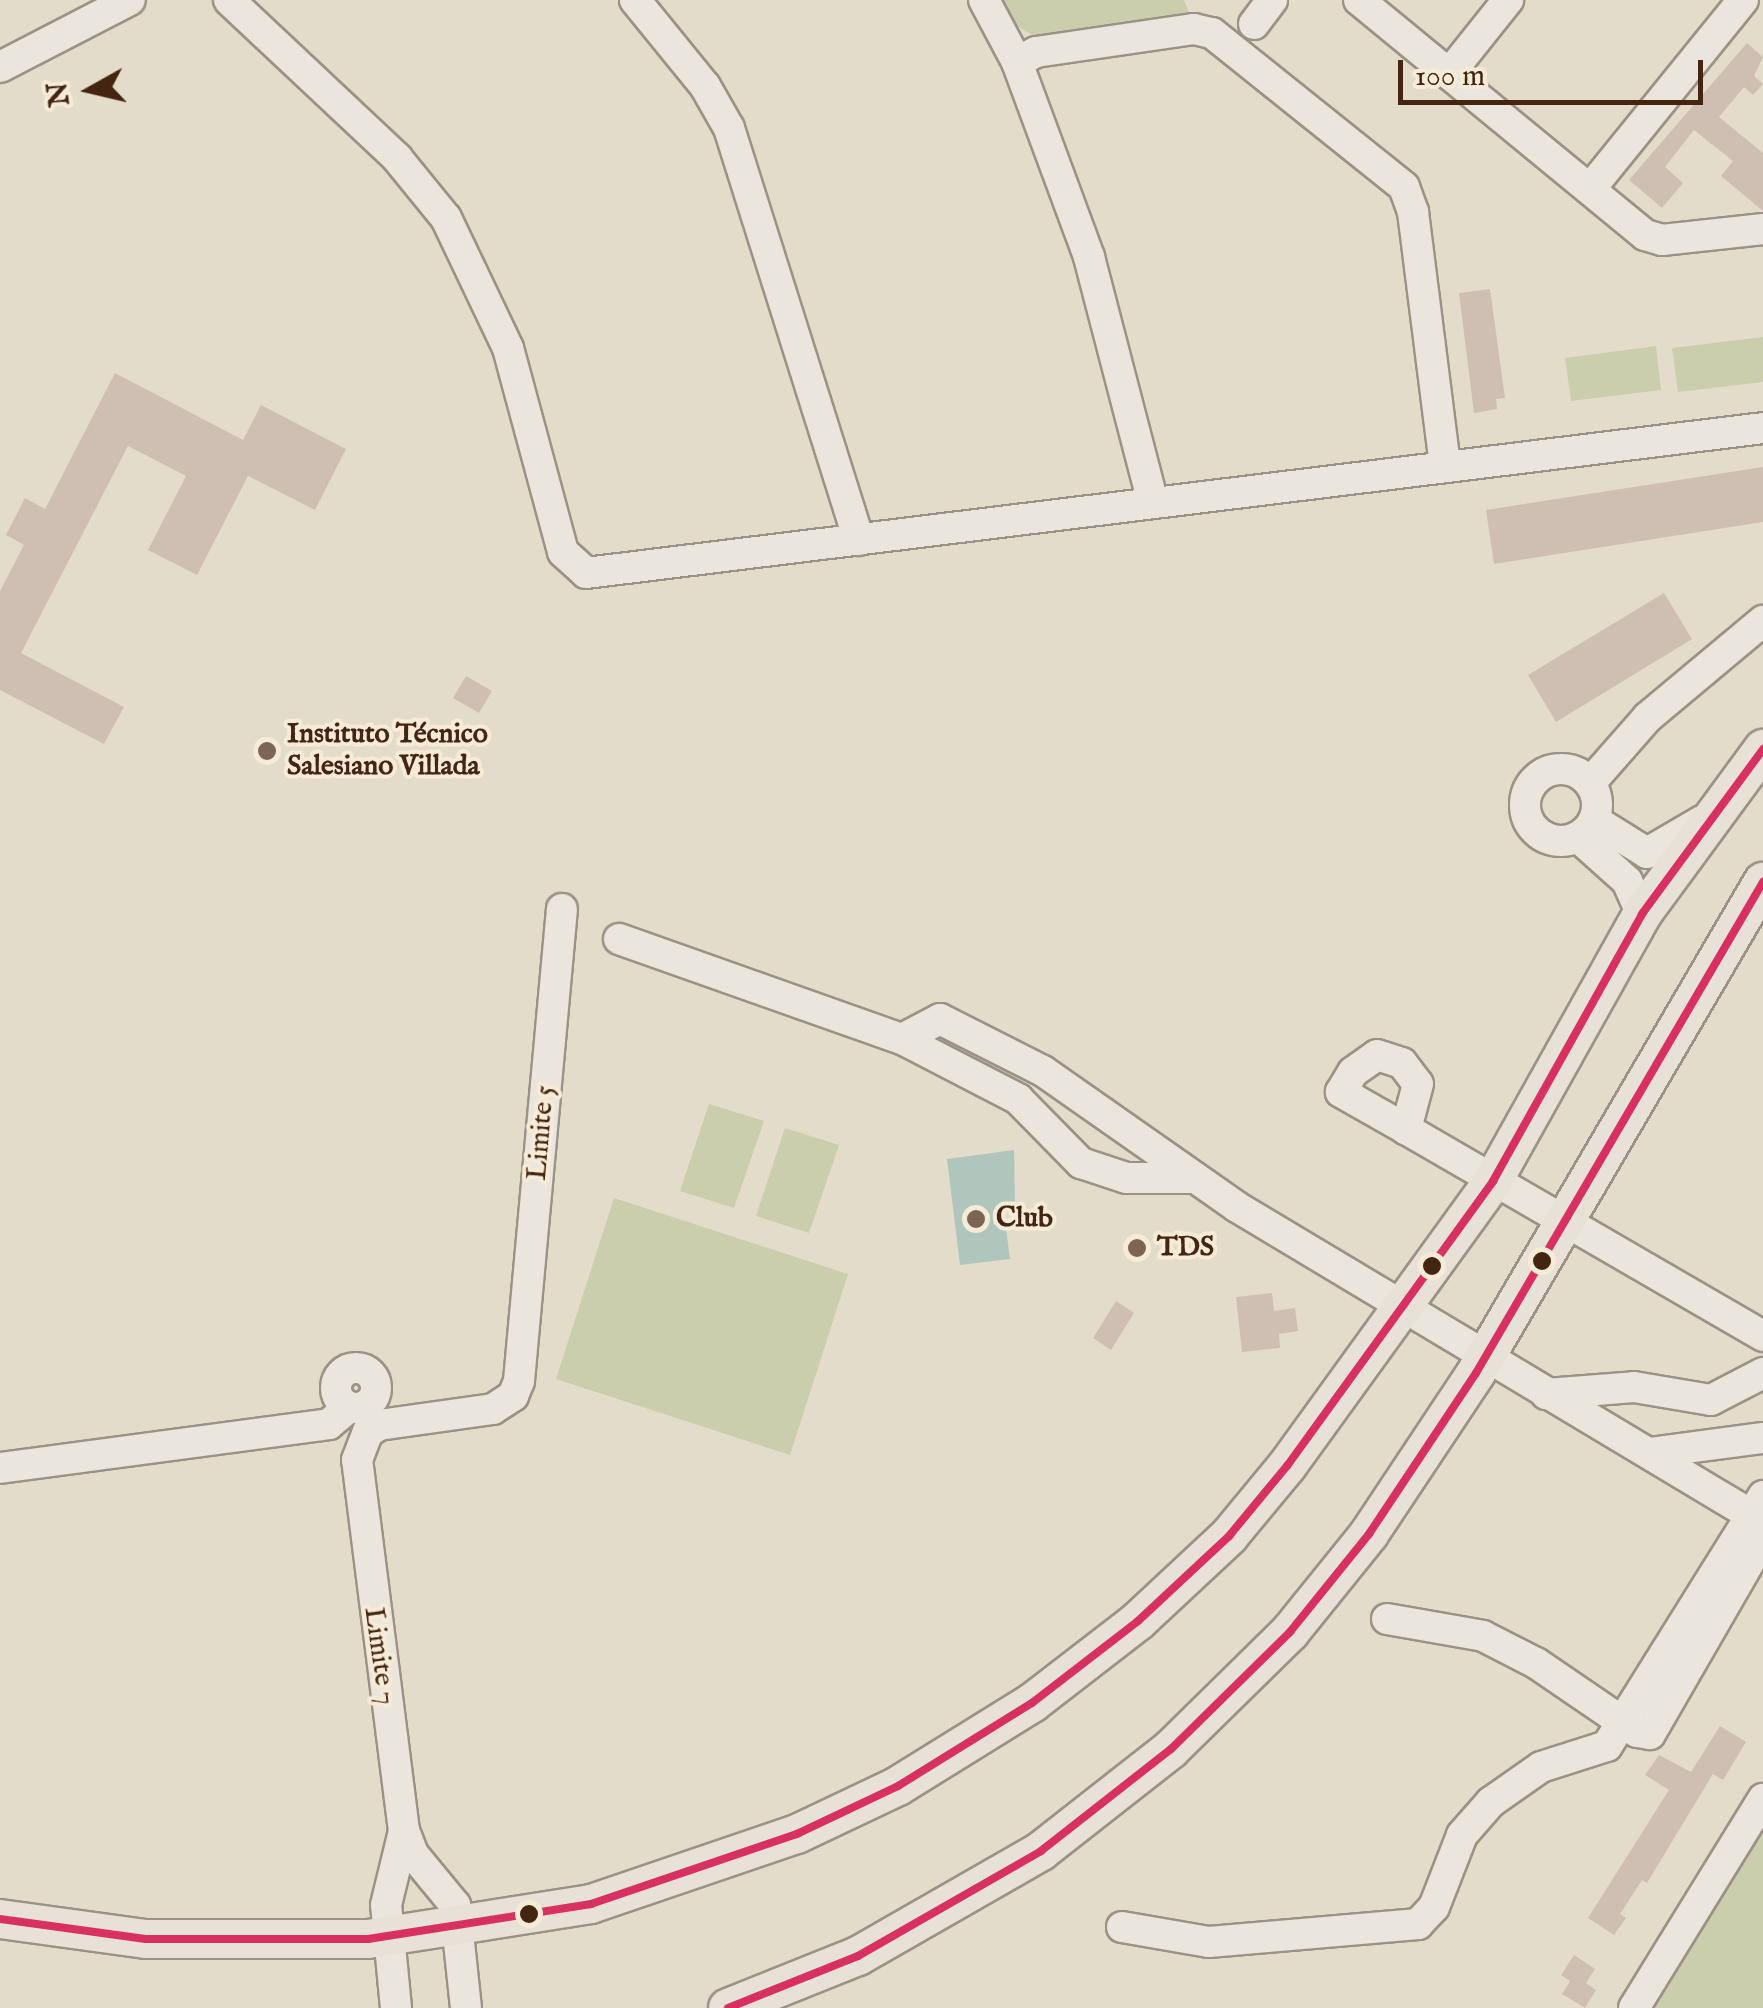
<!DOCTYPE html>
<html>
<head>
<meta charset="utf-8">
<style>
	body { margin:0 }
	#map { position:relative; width:1763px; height:2008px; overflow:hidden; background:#e4dcca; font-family:"IM FELL English",serif }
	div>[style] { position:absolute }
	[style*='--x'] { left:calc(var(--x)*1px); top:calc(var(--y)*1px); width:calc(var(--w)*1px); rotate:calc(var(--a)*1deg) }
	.green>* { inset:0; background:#cacead }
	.water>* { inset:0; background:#b0c6bc }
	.building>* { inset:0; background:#cfbfb2 }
	.roads { filter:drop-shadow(2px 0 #9b9285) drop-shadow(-2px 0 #9b9285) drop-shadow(0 2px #9b9285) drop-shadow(0 -2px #9b9285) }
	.minor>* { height:30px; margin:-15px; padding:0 15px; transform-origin:15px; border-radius:15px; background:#eae5dd }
	.minor>.ring { margin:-15px; padding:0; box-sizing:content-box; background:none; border:30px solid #eae5dd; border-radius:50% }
	.major>* { height:38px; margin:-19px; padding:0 19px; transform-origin:19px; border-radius:19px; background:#e7e1d7 }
	.bus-1>* { height:8px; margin:-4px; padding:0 4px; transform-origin:4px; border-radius:4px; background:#d93062 }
	.dots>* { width:28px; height:28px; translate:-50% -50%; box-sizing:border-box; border:5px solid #f5ebd6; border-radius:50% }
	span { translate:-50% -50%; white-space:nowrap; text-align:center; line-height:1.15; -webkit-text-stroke:8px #f5ebd6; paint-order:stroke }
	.poi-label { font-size:28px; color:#442511; font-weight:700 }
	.left { translate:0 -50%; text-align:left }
	.street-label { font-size:28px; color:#442511 }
	.north { position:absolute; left:40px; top:40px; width:100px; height:100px; -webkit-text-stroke:8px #f5ebd6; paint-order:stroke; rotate:262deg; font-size:28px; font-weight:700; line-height:40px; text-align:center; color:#442511 }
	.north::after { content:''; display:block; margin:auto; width:35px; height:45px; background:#442511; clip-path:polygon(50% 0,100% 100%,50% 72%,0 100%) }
	.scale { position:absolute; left:1398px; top:60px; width:305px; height:45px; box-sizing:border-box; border:5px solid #442511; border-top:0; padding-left:12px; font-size:30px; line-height:35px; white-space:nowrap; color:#442511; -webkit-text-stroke:8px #f5ebd6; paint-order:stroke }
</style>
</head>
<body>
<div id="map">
	<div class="green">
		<div style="clip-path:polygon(996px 0,1184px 0,1191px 18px,1034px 36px,1008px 21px)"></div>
		<div style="clip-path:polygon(1763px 337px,1763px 382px,1678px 392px,1672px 348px)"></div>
		<div style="clip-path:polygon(1656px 346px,1661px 390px,1571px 401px,1565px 358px)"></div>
		<div style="clip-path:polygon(709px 1104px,764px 1121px,734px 1208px,680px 1191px)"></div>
		<div style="clip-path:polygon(785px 1128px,839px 1145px,809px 1233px,756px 1216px)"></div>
		<div style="clip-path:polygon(614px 1198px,848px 1274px,790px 1455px,556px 1379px)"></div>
		<div style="clip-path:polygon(1763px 1815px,1763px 2008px,1646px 2008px)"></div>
	</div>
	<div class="water">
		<div style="clip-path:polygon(1014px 1150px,1015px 1203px,1003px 1205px,1010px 1259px,960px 1265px,947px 1159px)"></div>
	</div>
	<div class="building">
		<div style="clip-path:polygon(1747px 43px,1763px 57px,1754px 76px,1763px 84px,1753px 95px,1744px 87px,1719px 117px,1763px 153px,1763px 211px,1721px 176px,1733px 161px,1694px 130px,1665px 167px,1683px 183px,1662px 208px,1629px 180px)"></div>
		<div style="clip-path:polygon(1490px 289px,1505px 398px,1496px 399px,1497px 409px,1474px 413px,1459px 293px)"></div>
		<div style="clip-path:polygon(115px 373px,243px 440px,261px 405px,346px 449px,315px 510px,248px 476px,197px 575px,148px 550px,186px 476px,128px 446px,21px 653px,124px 707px,104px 744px,0 690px,0 591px,24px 545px,6px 535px,25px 498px,45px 509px)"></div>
		<div style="clip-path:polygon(1763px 467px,1763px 522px,1494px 564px,1486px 510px)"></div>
		<div style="clip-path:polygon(1664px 593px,1692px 639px,1556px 722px,1528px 675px)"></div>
		<div style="clip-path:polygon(466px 676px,492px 691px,479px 713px,453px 698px)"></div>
		<div style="clip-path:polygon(1272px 1293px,1274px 1311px,1295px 1308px,1298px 1331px,1279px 1334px,1280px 1348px,1242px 1352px,1236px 1297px)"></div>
		<div style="clip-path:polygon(1116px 1301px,1134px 1313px,1111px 1350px,1093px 1338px)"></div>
		<div style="clip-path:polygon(1720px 1726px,1746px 1742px,1723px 1780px,1713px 1774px,1647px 1883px,1642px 1880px,1620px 1914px,1626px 1918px,1614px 1935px,1588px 1918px,1669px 1790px,1645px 1775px,1659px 1755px,1691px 1772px)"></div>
		<div style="clip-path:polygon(1574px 1955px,1595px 1969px,1586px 1983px,1596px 1990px,1585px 2008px,1562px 1994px,1570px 1981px,1561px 1975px)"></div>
	</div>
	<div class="roads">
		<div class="minor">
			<div style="--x:229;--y:0;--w:231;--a:43.2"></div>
			<div style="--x:397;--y:158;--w:77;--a:50.8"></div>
			<div style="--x:446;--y:218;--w:144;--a:64.5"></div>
			<div style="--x:508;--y:348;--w:211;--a:74.9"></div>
			<div style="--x:563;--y:552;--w:31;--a:42"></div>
			<div style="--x:586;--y:573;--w:1186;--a:-7.02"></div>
			<div style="--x:635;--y:0;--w:111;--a:50.9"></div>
			<div style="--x:705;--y:86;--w:48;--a:60.3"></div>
			<div style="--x:729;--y:128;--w:432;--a:72.5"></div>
			<div style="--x:984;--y:0;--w:70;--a:62"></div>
			<div style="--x:1017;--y:62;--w:21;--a:-28"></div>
			<div style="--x:1036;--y:52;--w:160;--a:-8.3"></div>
			<div style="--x:1194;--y:29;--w:18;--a:13"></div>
			<div style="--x:1212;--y:33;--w:246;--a:38.7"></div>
			<div style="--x:1404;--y:187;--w:27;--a:70"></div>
			<div style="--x:1413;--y:212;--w:257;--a:82.8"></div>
			<div style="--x:1359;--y:0;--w:370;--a:39.4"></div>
			<div style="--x:1645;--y:235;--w:18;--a:16"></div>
			<div style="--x:1662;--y:240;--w:102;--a:-6.2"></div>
			<div style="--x:1254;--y:24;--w:30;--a:-53"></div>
			<div style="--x:1017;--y:62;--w:208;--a:69.7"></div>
			<div style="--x:1089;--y:257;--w:254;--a:75.4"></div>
			<div style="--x:0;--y:67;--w:146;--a:-27.3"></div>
			<div style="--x:1449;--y:74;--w:95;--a:-51.4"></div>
			<div style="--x:1590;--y:189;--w:243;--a:-51"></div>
			<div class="ring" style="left:1525px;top:769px;width:42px;height:42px"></div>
			<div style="--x:1590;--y:783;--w:88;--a:-48.7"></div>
			<div style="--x:1648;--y:717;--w:150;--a:-39.9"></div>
			<div style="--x:1594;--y:820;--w:62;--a:31.9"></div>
			<div style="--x:1647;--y:853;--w:64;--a:-30.2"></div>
			<div style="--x:1578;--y:837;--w:66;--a:41.9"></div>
			<div style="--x:1627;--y:881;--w:36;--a:66"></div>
			<div style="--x:619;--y:939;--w:300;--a:19.5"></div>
			<div style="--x:902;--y:1039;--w:131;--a:27.3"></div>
			<div style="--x:1018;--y:1099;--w:90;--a:45.5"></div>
			<div style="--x:1081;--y:1163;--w:47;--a:18.4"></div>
			<div style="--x:1126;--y:1178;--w:69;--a:0"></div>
			<div style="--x:902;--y:1039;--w:43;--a:-27.8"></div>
			<div style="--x:940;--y:1019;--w:115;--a:26.8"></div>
			<div style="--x:1043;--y:1071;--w:237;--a:35"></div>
			<div style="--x:1237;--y:1207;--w:613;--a:30.92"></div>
			<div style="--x:1406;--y:1129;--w:75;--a:-150.4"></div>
			<div style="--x:1341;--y:1092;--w:23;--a:-59"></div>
			<div style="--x:1353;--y:1072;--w:29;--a:-35"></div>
			<div style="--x:1377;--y:1055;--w:26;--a:18"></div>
			<div style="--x:1402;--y:1063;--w:26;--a:53"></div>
			<div style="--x:1418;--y:1084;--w:47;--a:104.9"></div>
			<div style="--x:1406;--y:1129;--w:413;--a:30.1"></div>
			<div class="ring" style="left:336px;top:1368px;width:10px;height:10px"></div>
			<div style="--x:1546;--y:1394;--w:88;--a:-4.5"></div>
			<div style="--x:1634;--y:1387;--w:78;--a:9.6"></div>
			<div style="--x:1711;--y:1400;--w:59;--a:-27.4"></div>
			<div style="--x:1649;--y:1453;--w:115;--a:-7.5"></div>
			<div style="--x:0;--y:1468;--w:332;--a:-7.6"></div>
			<div style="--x:329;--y:1424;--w:26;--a:-40"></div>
			<div style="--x:1387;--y:1619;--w:97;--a:10"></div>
			<div style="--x:1483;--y:1636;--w:59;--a:27"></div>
			<div style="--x:1536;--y:1663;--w:122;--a:34.3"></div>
			<div style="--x:1637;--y:1732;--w:13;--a:9"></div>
			<div style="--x:1650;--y:1734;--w:226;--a:-60"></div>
			<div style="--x:1122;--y:1927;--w:88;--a:9.8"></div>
			<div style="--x:1209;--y:1942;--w:210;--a:-4.9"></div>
			<div style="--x:1418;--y:1924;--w:23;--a:-47"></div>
			<div style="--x:1434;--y:1907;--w:77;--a:-68.7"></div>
			<div style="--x:1462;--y:1835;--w:44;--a:-48.7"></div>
			<div style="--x:1491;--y:1802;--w:61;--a:-35"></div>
			<div style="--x:1541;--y:1767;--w:69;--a:-17.7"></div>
			<div style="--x:1607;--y:1746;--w:295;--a:-58"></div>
			<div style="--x:396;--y:2008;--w:103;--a:-95.5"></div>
			<div style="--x:386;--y:1905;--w:76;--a:-76.3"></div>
			<div style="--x:466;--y:2008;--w:104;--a:-96.1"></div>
			<div style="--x:455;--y:1905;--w:66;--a:-129.5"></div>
			<div style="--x:413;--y:1854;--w:25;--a:-111"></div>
			<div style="--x:404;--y:1831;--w:374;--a:-97.2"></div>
			<div style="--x:357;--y:1460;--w:30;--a:-69"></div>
			<div style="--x:368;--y:1432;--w:13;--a:-32"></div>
			<div style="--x:379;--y:1425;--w:115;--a:-8"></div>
			<div style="--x:493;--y:1409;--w:24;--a:-33"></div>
			<div style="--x:513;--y:1396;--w:16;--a:-68"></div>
			<div style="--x:519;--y:1381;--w:474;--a:-84.8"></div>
			<div style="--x:1634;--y:2008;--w:246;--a:-58.3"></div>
		</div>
		<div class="major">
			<div style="--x:0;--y:1919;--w:147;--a:7.8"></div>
			<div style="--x:146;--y:1939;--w:222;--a:0"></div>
			<div style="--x:368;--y:1939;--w:226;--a:-8.9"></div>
			<div style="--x:591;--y:1904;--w:218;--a:-18.8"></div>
			<div style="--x:797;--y:1834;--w:112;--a:-25.4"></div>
			<div style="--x:898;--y:1786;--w:158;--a:-31.8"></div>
			<div style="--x:1032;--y:1703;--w:134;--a:-37.7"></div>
			<div style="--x:1138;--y:1621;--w:125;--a:-43"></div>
			<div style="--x:1229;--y:1536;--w:91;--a:-50.4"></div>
			<div style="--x:1287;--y:1466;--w:352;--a:-54.1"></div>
			<div style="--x:1493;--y:1181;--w:306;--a:-60.8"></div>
			<div style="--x:1642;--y:914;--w:205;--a:-53.7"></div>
			<div style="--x:728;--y:2008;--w:140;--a:-21.8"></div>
			<div style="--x:858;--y:1956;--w:211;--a:-29.8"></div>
			<div style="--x:1041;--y:1851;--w:165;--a:-38.1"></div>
			<div style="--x:1171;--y:1749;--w:167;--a:-44.5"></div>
			<div style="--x:1290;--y:1632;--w:126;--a:-51.1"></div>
			<div style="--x:1369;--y:1534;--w:193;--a:-56.4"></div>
			<div style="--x:1476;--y:1373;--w:569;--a:-59.69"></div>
		</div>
	</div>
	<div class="bus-1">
		<div style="--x:0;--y:1919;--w:147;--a:7.8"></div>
		<div style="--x:146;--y:1939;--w:222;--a:0"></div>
		<div style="--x:368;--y:1939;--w:226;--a:-8.9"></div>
		<div style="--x:591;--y:1904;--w:218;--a:-18.8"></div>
		<div style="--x:797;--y:1834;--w:112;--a:-25.4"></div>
		<div style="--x:898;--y:1786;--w:158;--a:-31.8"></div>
		<div style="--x:1032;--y:1703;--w:134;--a:-37.7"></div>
		<div style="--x:1138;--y:1621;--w:125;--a:-43"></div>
		<div style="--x:1229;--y:1536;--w:91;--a:-50.4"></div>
		<div style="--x:1287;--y:1466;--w:352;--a:-54.1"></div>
		<div style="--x:1493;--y:1181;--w:306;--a:-60.8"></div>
		<div style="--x:1642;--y:914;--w:205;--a:-53.7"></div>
		<div style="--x:728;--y:2008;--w:140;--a:-21.8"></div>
		<div style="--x:858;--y:1956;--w:211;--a:-29.8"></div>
		<div style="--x:1041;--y:1851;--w:165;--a:-38.1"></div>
		<div style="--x:1171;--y:1749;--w:167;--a:-44.5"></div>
		<div style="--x:1290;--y:1632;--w:126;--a:-51.1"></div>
		<div style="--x:1369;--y:1534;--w:193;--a:-56.4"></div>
		<div style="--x:1476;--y:1373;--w:569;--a:-59.69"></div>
	</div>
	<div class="dots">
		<div style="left:267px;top:751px;background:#7c6552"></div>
		<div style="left:976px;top:1219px;background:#7c6552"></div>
		<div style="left:1137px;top:1248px;background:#7c6552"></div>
		<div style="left:1542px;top:1261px;background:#442511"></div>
		<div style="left:1432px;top:1266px;background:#442511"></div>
		<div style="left:529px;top:1914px;background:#442511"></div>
	</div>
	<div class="poi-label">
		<span class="left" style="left:287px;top:751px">Instituto Técnico<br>Salesiano Villada</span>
		<span class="left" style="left:996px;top:1219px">Club</span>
		<span class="left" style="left:1157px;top:1248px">TDS</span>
	</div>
	<div class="street-label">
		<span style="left:542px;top:1133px;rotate:-85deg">Limite 5</span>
		<span style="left:379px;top:1656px;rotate:82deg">Limite 7</span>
	</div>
	<div class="north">N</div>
	<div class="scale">100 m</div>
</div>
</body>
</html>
